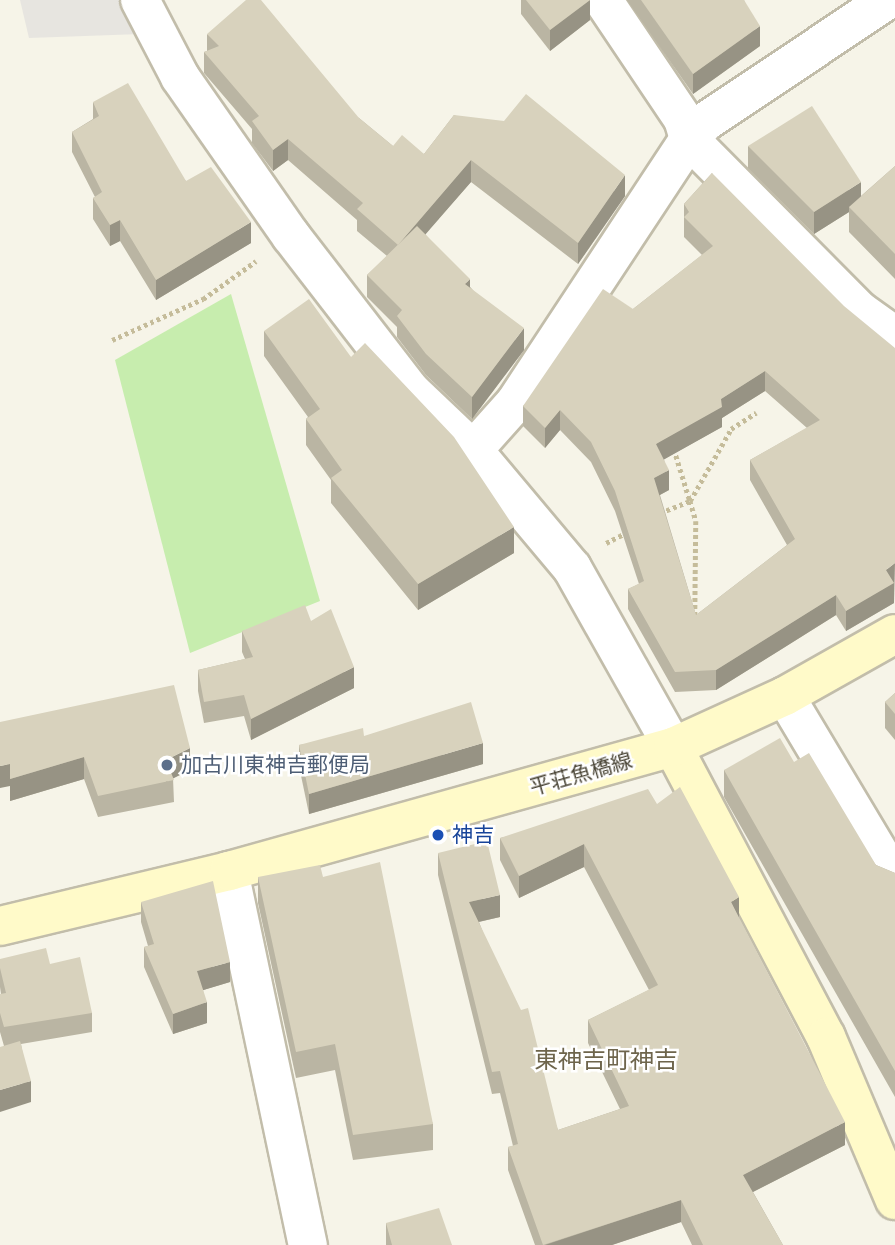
<!DOCTYPE html>
<html>
<head>
<meta charset="utf-8">
<style>
	body { margin:0 }
	#map { position:relative; width:895px; height:1245px; overflow:hidden; background:#f6f4e8; font-family:Poppins,"Noto Sans JP",sans-serif }
	div>[style] { position:absolute }
	[style*='--x'] { left:calc(var(--x)*1px); top:calc(var(--y)*1px); width:calc(var(--w)*1px); rotate:calc(var(--a)*1deg) }
	.green>* { inset:0; background:#c7edae }
	.parking>* { inset:0; background:#e7e5e0 }
	.path>* { height:4.5px; margin-top:-2.25px; transform-origin:0; background:repeating-linear-gradient(90deg,#c5bc9a 0 3.5px,transparent 0 7px) }
	.roads { filter:drop-shadow(2px 0 #c2bdaa) drop-shadow(-2px 0 #c2bdaa) drop-shadow(0 2px #c2bdaa) drop-shadow(0 -2px #c2bdaa) }
	.street>* { height:38px; margin:-19px; padding:0 19px; transform-origin:19px; border-radius:19px; background:#fff }
	.secondary>* { height:38px; margin:-19px; padding:0 19px; transform-origin:19px; border-radius:19px; background:#fffac9 }
	.wall>* { inset:0; background:#bab5a3 }
	.shaded-wall>* { inset:0; background:#979384 }
	.building>* { inset:0; background:#d8d2bd }
	.dots>* { width:19px; height:19px; translate:-50% -50%; box-sizing:border-box; border:4px solid #fff; border-radius:50% }
	span { translate:-50% -50%; white-space:nowrap; text-align:center; line-height:1.15; -webkit-text-stroke:5px #fff; paint-order:stroke }
	.service-label { font-size:21px; color:#4e5e75 }
	.left { translate:0 -50%; text-align:left }
	.street-label { font-size:21px; color:#4a4536 }
	.transit-label { font-size:21px; color:#164399 }
	.quarter-label { font-size:24px; color:#6e654c }
</style>
</head>
<body>
<div id="map">
	<div class="green">
		<div style="clip-path:polygon(231px 294px,320px 601px,190px 653px,115px 360px)"></div>
	</div>
	<div class="parking">
		<div style="clip-path:polygon(20px 0,125px 0,141px 34px,29px 38px)"></div>
	</div>
	<div class="path">
		<div style="--x:112;--y:340;--w:100;--a:-24.3"></div>
		<div style="--x:203;--y:299;--w:65;--a:-35.6"></div>
		<div style="--x:674;--y:449;--w:54;--a:72.9"></div>
		<div style="--x:690;--y:501;--w:83;--a:-60.3"></div>
		<div style="--x:731;--y:429;--w:30;--a:-33"></div>
		<div style="--x:660;--y:513;--w:32;--a:-22"></div>
		<div style="--x:690;--y:501;--w:21;--a:73"></div>
		<div style="--x:696;--y:521;--w:94;--a:90.6"></div>
		<div style="--x:606;--y:543;--w:22;--a:-27"></div>
	</div>
	<div class="roads">
		<div class="street">
			<div style="--x:140;--y:0;--w:87;--a:62.5"></div>
			<div style="--x:180;--y:77;--w:194;--a:55.1"></div>
			<div style="--x:291;--y:236;--w:195;--a:52.3"></div>
			<div style="--x:410;--y:390;--w:87;--a:43.6"></div>
			<div style="--x:473;--y:450;--w:154;--a:50"></div>
			<div style="--x:572;--y:568;--w:206;--a:60.6"></div>
			<div style="--x:603;--y:0;--w:143;--a:56.1"></div>
			<div style="--x:683;--y:119;--w:21;--a:73"></div>
			<div style="--x:689;--y:139;--w:243;--a:45.2"></div>
			<div style="--x:860;--y:311;--w:43;--a:35.5"></div>
			<div style="--x:473;--y:450;--w:63;--a:-48.2"></div>
			<div style="--x:515;--y:403;--w:316;--a:-56.6"></div>
			<div style="--x:689;--y:139;--w:23;--a:-47"></div>
			<div style="--x:705;--y:122;--w:219;--a:-33.8"></div>
			<div style="--x:785;--y:696;--w:214;--a:59.1"></div>
			<div style="--x:229;--y:871;--w:382;--a:78.1"></div>
		</div>
		<div class="secondary">
			<div style="--x:673;--y:747;--w:328;--a:62.2"></div>
			<div style="--x:826;--y:1037;--w:177;--a:67.1"></div>
			<div style="--x:0;--y:926;--w:236;--a:-13.5"></div>
			<div style="--x:229;--y:871;--w:461;--a:-15.6"></div>
			<div style="--x:673;--y:747;--w:123;--a:-24.5"></div>
			<div style="--x:785;--y:696;--w:126;--a:-29.4"></div>
		</div>
	</div>
	<div class="wall">
		<div style="clip-path:polygon(521px 0,590px 0,590px 20px,550px 51px,521px 14px)"></div>
		<div style="clip-path:polygon(627px 0,744px 0,760px 46px,693px 94px)"></div>
		<div style="clip-path:polygon(207px 34px,359px 118px,393px 146px,424px 154px,454px 115px,625px 196px,578px 264px,471px 182px,425px 234px,524px 350px,472px 419px,426px 375px,397px 337px,397px 327px,367px 297px,367px 275px,387px 256px,357px 231px,357px 220px,288px 160px,273px 171px,252px 143px,252px 129px,204px 73px,204px 52px,207px 51px)"></div>
		<div style="clip-path:polygon(93px 102px,186px 181px,251px 243px,156px 300px,120px 241px,110px 246px,93px 219px,93px 198px,95px 197px,72px 152px,72px 132px,93px 119px)"></div>
		<div style="clip-path:polygon(748px 146px,861px 196px,895px 166px,895px 279px,849px 232px,849px 212px,814px 234px,748px 168px)"></div>
		<div style="clip-path:polygon(evenodd,712px 173px,894px 584px,894px 603px,846px 631px,836px 615px,716px 690px,675px 692px,628px 609px,628px 589px,639px 584px,615px 511px,591px 462px,560px 430px,545px 448px,523px 426px,523px 406px,633px 309px,702px 255px,684px 237px,684px 204px,712px 173px,765px 391px,807px 428px,750px 460px,750px 480px,787px 545px,696px 615px,660px 495px,669px 490px,664px 459px,722px 427px,722px 418px,765px 391px)"></div>
		<div style="clip-path:polygon(264px 331px,351px 357px,514px 553px,418px 610px,331px 503px,331px 480px,306px 445px,306px 419px,308px 417px,264px 356px)"></div>
		<div style="clip-path:polygon(311px 621px,354px 688px,251px 740px,244px 716px,204px 723px,198px 691px,198px 670px,245px 659px,242px 652px,242px 631px)"></div>
		<div style="clip-path:polygon(895px 693px,895px 740px,885px 728px,885px 702px)"></div>
		<div style="clip-path:polygon(0 722px,190px 770px,173px 778px,174px 802px,98px 817px,84px 779px,10px 801px,10px 786px)"></div>
		<div style="clip-path:polygon(364px 736px,483px 764px,309px 814px,299px 766px,299px 745px)"></div>
		<div style="clip-path:polygon(794px 762px,876px 865px,895px 873px,895px 1097px,724px 797px,724px 770px)"></div>
		<div style="clip-path:polygon(657px 804px,739px 918px,845px 1145px,753px 1192px,783px 1245px,692px 1245px,681px 1222px,612px 1245px,535px 1245px,508px 1170px,508px 1147px,513px 1146px,500px 1093px,492px 1094px,438px 875px,438px 853px,500px 917px,479px 922px,558px 1130px,620px 1109px,588px 1043px,588px 1020px,649px 990px,584px 867px,519px 898px,500px 860px,500px 838px)"></div>
		<div style="clip-path:polygon(258px 877px,323px 877px,433px 1124px,433px 1150px,353px 1160px,335px 1070px,296px 1078px,258px 903px)"></div>
		<div style="clip-path:polygon(141px 902px,230px 982px,203px 990px,207px 1023px,173px 1034px,144px 967px,144px 947px,148px 946px,141px 922px)"></div>
		<div style="clip-path:polygon(0 959px,50px 964px,92px 1013px,92px 1032px,21px 1044px,31px 1102px,4px 1046px,0 1032px,0 994px,1px 994px,0 987px)"></div>
		<div style="clip-path:polygon(386px 1223px,452px 1245px,386px 1245px)"></div>
	</div>
	<div class="shaded-wall">
		<div style="clip-path:polygon(590px 0,590px 20px,550px 51px,550px 30px)"></div>
		<div style="clip-path:polygon(760px 26px,760px 46px,693px 94px,693px 74px)"></div>
		<div style="clip-path:polygon(288px 139px,288px 160px,273px 171px,273px 150px)"></div>
		<div style="clip-path:polygon(471px 160px,471px 182px,398px 266px,398px 245px)"></div>
		<div style="clip-path:polygon(625px 175px,625px 196px,578px 264px,578px 243px)"></div>
		<div style="clip-path:polygon(861px 182px,861px 204px,849px 207px,849px 212px,814px 234px,814px 212px)"></div>
		<div style="clip-path:polygon(120px 220px,120px 241px,110px 246px,110px 225px)"></div>
		<div style="clip-path:polygon(251px 222px,251px 243px,156px 300px,156px 280px)"></div>
		<div style="clip-path:polygon(470px 279px,470px 301px,465px 284px)"></div>
		<div style="clip-path:polygon(524px 328px,524px 350px,472px 419px,472px 397px)"></div>
		<div style="clip-path:polygon(765px 371px,765px 391px,722px 418px,722px 427px,656px 464px,656px 444px,721px 399px)"></div>
		<div style="clip-path:polygon(560px 410px,560px 430px,545px 448px,545px 428px)"></div>
		<div style="clip-path:polygon(669px 470px,669px 490px,654px 498px,654px 478px)"></div>
		<div style="clip-path:polygon(514px 527px,514px 553px,418px 610px,418px 584px)"></div>
		<div style="clip-path:polygon(895px 563px,894px 603px,846px 631px,846px 611px,886px 570px)"></div>
		<div style="clip-path:polygon(836px 595px,836px 615px,716px 690px,716px 670px)"></div>
		<div style="clip-path:polygon(354px 667px,354px 688px,251px 740px,251px 719px)"></div>
		<div style="clip-path:polygon(483px 743px,483px 764px,309px 814px,309px 794px)"></div>
		<div style="clip-path:polygon(190px 748px,190px 770px,166px 782px,166px 760px)"></div>
		<div style="clip-path:polygon(84px 757px,84px 779px,10px 801px,10px 779px)"></div>
		<div style="clip-path:polygon(10px 764px,10px 786px,0 788px,0 766px)"></div>
		<div style="clip-path:polygon(584px 844px,584px 867px,519px 898px,519px 876px)"></div>
		<div style="clip-path:polygon(500px 895px,500px 917px,469px 924px,469px 902px)"></div>
		<div style="clip-path:polygon(739px 897px,739px 919px,731px 902px)"></div>
		<div style="clip-path:polygon(230px 962px,230px 982px,197px 992px,197px 971px)"></div>
		<div style="clip-path:polygon(207px 1002px,207px 1023px,173px 1034px,173px 1014px)"></div>
		<div style="clip-path:polygon(31px 1081px,31px 1102px,0 1112px,0 1090px)"></div>
		<div style="clip-path:polygon(845px 1122px,845px 1145px,743px 1197px,743px 1175px)"></div>
		<div style="clip-path:polygon(681px 1200px,681px 1222px,612px 1245px,545px 1245px)"></div>
	</div>
	<div class="building">
		<div style="clip-path:polygon(246px 0,261px 0,359px 118px,393px 146px,402px 135px,424px 154px,454px 115px,504px 121px,526px 94px,625px 175px,578px 243px,471px 160px,398px 245px,357px 209px,363px 203px,288px 139px,273px 150px,252px 121px,259px 116px,204px 52px,219px 46px,207px 34px)"></div>
		<div style="clip-path:polygon(526px 0,590px 0,550px 30px)"></div>
		<div style="clip-path:polygon(641px 0,744px 0,760px 26px,693px 74px)"></div>
		<div style="clip-path:polygon(128px 83px,186px 181px,211px 167px,251px 222px,156px 280px,120px 220px,110px 225px,93px 198px,102px 192px,72px 132px,99px 116px,93px 102px)"></div>
		<div style="clip-path:polygon(812px 106px,861px 182px,814px 212px,748px 146px)"></div>
		<div style="clip-path:polygon(895px 166px,895px 254px,849px 207px)"></div>
		<div style="clip-path:polygon(evenodd,712px 173px,844px 306px,895px 348px,895px 563px,886px 570px,894px 583px,846px 611px,836px 595px,716px 670px,675px 672px,628px 589px,644px 581px,615px 491px,591px 442px,560px 410px,545px 428px,523px 406px,603px 289px,633px 309px,713px 246px,684px 217px,689px 212px,684px 204px,712px 173px,765px 371px,820px 420px,750px 460px,795px 539px,696px 615px,654px 478px,669px 470px,656px 444px,722px 407px,721px 399px,765px 371px)"></div>
		<div style="clip-path:polygon(417px 226px,470px 279px,465px 284px,524px 328px,472px 397px,426px 354px,397px 316px,402px 310px,367px 275px)"></div>
		<div style="clip-path:polygon(309px 299px,351px 357px,365px 343px,454px 437px,514px 527px,418px 584px,331px 478px,342px 470px,306px 419px,320px 409px,264px 331px)"></div>
		<div style="clip-path:polygon(305px 605px,311px 621px,331px 609px,354px 667px,251px 719px,244px 695px,204px 702px,198px 670px,253px 657px,242px 631px)"></div>
		<div style="clip-path:polygon(174px 685px,190px 748px,166px 760px,174px 780px,98px 796px,84px 757px,10px 779px,10px 764px,0 766px,0 722px)"></div>
		<div style="clip-path:polygon(895px 693px,895px 714px,885px 702px)"></div>
		<div style="clip-path:polygon(471px 702px,483px 743px,309px 794px,299px 745px,363px 728px,364px 736px)"></div>
		<div style="clip-path:polygon(780px 738px,794px 762px,809px 753px,876px 865px,895px 873px,895px 1071px,724px 770px)"></div>
		<div style="clip-path:polygon(680px 787px,739px 897px,731px 902px,845px 1122px,743px 1175px,783px 1245px,703px 1245px,681px 1200px,543px 1245px,508px 1147px,518px 1144px,500px 1071px,492px 1072px,438px 853px,487px 841px,500px 895px,469px 902px,521px 1010px,528px 1008px,558px 1130px,629px 1106px,588px 1020px,658px 985px,584px 844px,519px 876px,500px 838px,648px 789px,657px 804px)"></div>
		<div style="clip-path:polygon(380px 862px,433px 1124px,353px 1135px,335px 1044px,296px 1052px,258px 877px,320px 865px,323px 877px)"></div>
		<div style="clip-path:polygon(213px 881px,230px 962px,197px 971px,207px 1002px,173px 1014px,144px 947px,154px 944px,141px 902px)"></div>
		<div style="clip-path:polygon(46px 948px,50px 964px,80px 957px,92px 1013px,4px 1027px,0 1013px,0 994px,6px 993px,0 968px,0 959px)"></div>
		<div style="clip-path:polygon(20px 1041px,31px 1081px,0 1090px,0 1047px)"></div>
		<div style="clip-path:polygon(439px 1208px,452px 1245px,392px 1245px,386px 1223px)"></div>
	</div>
	<div class="dots">
		<div style="left:167px;top:765px;background:#5c6f8a"></div>
		<div style="left:438px;top:835px;background:#1a4fb4"></div>
	</div>
	<div class="service-label">
		<span class="left" style="left:181px;top:765px">加古川東神吉郵便局</span>
	</div>
	<div class="street-label">
		<span style="left:581px;top:774px;rotate:-16deg">平荘魚橋線</span>
	</div>
	<div class="transit-label">
		<span class="left" style="left:452px;top:835px">神吉</span>
	</div>
	<div class="quarter-label">
		<span style="left:606px;top:1060px">東神吉町神吉</span>
	</div>
</div>
</body>
</html>
